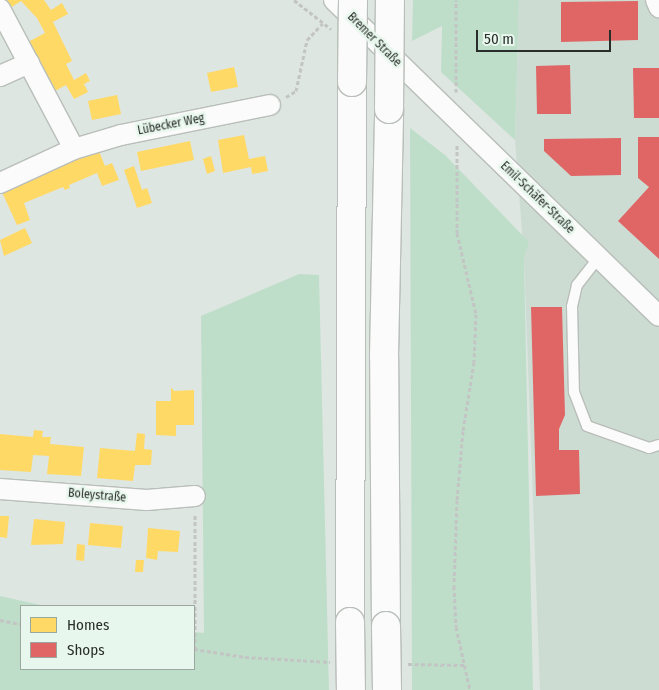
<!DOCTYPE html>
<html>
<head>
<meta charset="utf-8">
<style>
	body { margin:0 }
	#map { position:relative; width:659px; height:690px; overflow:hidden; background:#dee6e1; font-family:"Fira Sans Condensed",sans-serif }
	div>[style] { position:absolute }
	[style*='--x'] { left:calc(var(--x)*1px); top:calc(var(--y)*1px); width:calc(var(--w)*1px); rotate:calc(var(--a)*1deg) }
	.built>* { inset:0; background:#ccdcd2 }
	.green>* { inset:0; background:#bfdeca }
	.homes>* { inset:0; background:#ffd966 }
	.shops>* { inset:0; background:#e06666 }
	.path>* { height:3px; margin-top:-1.5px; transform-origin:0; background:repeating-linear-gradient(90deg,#c2c5c3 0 4px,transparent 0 6.5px) }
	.roads { filter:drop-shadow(1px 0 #b9beba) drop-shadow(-1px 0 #b9beba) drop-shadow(0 1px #b9beba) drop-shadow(0 -1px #b9beba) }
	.service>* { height:10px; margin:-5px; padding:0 5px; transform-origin:5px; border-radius:5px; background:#fafbfa }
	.minor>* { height:20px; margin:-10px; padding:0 10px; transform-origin:10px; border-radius:10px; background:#fafbfa }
	.motorway>* { height:28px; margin:-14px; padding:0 14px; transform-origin:14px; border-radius:14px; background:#fafbfa }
	.bridges { filter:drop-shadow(1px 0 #b9beba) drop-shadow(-1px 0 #b9beba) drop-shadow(0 1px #b9beba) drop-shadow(0 -1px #b9beba) }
	.motorway-bridge>* { height:28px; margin:-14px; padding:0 14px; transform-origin:14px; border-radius:14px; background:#fafbfa }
	span { translate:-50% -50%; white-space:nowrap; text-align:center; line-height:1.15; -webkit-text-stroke:5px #e8f7ed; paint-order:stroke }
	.street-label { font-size:12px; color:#292e2b }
	.legend { position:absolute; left:20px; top:605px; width:175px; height:65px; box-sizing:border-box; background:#e8f7ed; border:1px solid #9ca79f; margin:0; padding:6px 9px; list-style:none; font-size:15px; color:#292e2b }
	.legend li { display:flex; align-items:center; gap:10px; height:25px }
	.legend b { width:25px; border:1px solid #9ca79f }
	.scale { position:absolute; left:476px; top:30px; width:135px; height:22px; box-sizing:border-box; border:2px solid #292e2b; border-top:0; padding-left:6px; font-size:15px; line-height:18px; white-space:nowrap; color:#292e2b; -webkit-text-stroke:4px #e8f7ed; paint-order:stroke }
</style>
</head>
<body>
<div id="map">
	<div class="built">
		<div style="clip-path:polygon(519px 0,659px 0,659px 690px,540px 690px,524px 258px,515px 140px)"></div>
	</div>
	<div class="green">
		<div style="clip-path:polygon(413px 0,519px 0,515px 140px,441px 72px,442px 26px,412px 41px)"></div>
		<div style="clip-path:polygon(410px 128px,445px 155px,529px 242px,524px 258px,533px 690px,412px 690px)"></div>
		<div style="clip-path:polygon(299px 274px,319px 275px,329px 690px,0 690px,0 596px,45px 606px,21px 606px,21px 669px,194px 669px,194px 632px,204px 633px,201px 316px)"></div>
	</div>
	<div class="homes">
		<div style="clip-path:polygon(5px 0,44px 0,51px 10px,62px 3px,68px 14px,53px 22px,72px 61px,66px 64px,74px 80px,86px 73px,90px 81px,84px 84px,88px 92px,74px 99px,66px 85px,55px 91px,28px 42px,45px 33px,37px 18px,21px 1px,10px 8px)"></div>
		<div style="clip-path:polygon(234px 67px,238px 87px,211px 92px,207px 73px)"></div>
		<div style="clip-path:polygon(117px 95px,121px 114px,92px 120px,88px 101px)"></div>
		<div style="clip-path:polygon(244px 135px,249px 159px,265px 156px,268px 171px,252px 174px,251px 167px,223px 173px,218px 140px)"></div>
		<div style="clip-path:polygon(190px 141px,194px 160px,141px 171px,137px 152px)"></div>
		<div style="clip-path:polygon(99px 151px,105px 166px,112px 163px,119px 180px,102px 186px,97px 173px,69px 185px,70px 188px,65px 190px,63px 187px,24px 203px,30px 220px,17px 225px,1px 190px)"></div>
		<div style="clip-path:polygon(211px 156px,215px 171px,207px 174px,203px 159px)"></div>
		<div style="clip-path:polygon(134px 166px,142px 190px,147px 188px,152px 203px,137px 208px,124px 170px)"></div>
		<div style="clip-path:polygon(25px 228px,32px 243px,4px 256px,0 240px)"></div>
		<div style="clip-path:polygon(171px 387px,174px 391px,194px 390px,194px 425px,176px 425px,176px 436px,156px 435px,156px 401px,171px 401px)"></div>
		<div style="clip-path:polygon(34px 430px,43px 431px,42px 437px,51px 437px,50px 444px,84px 447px,81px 476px,47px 474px,49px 456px,33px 455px,31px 472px,0 470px,0 434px,33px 437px)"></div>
		<div style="clip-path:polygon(137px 433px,145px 434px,144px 449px,152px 450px,151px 465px,135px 465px,133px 481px,97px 478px,100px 448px,135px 451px)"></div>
		<div style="clip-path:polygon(0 516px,9px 516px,7px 538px,0 537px)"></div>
		<div style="clip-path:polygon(34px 519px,65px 522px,63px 544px,31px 545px)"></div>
		<div style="clip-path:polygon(90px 523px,123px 526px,121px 548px,88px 545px)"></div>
		<div style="clip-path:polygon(148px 528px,180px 531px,178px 552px,158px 551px,157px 560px,146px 558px)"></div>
		<div style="clip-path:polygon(77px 544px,85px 545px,84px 561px,76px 560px)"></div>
		<div style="clip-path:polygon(136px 560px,144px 560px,143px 572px,135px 572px)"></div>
	</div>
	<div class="shops">
		<div style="clip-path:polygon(638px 1px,638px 40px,561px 42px,561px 2px)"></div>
		<div style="clip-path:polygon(570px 65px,571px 114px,537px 114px,536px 66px)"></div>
		<div style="clip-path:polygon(633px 68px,659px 68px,659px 118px,634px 118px)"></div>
		<div style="clip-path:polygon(638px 137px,659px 137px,659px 259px,618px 221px,649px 187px,638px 178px)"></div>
		<div style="clip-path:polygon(621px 138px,621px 175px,571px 176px,544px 151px,544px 139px)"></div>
		<div style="clip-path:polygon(531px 307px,562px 307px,565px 415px,559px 429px,559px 450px,579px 450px,580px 494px,536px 496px)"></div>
	</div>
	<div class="path">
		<div style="--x:294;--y:0;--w:47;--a:38.1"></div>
		<div style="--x:456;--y:92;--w:92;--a:-90"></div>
		<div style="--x:286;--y:97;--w:12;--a:-31"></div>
		<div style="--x:296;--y:91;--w:52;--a:-77.8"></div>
		<div style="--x:307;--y:40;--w:23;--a:-47"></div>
		<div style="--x:457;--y:145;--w:88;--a:90"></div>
		<div style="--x:457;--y:233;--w:83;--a:76.8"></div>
		<div style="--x:476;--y:314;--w:48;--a:92.4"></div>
		<div style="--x:474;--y:362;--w:70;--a:99.1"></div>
		<div style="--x:463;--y:431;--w:69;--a:95"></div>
		<div style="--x:457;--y:500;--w:86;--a:92"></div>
		<div style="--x:454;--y:586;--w:41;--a:87.2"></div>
		<div style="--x:456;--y:627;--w:65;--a:77.5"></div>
		<div style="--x:0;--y:620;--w:21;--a:11"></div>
		<div style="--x:194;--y:649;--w:52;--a:8.9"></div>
		<div style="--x:245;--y:657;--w:85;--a:3.4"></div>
		<div style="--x:195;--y:649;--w:136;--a:-90"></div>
		<div style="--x:408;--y:664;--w:57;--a:1"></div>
	</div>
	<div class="roads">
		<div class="service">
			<div style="--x:599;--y:257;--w:36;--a:128"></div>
			<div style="--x:577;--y:285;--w:22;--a:103"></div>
			<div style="--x:572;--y:306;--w:86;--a:88.7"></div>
			<div style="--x:574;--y:392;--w:36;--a:69"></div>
			<div style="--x:587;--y:426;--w:66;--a:19.5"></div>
			<div style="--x:649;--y:448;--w:10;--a:-17"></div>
		</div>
		<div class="minor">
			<div style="--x:334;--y:0;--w:453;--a:44.2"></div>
			<div style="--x:656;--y:0;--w:8;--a:67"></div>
			<div style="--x:0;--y:9;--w:158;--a:62.1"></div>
			<div style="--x:0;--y:76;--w:32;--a:-24"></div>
			<div style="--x:0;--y:183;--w:81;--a:-24.7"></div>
			<div style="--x:74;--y:149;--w:49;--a:-16.6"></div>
			<div style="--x:121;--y:135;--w:152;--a:-11.4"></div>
			<div style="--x:0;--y:489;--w:147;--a:4.3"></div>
			<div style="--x:147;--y:500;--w:48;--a:-4.8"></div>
		</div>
		<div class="motorway">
			<div style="--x:350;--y:622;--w:540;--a:-89.79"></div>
			<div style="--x:386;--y:626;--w:270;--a:-90.4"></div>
			<div style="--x:384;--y:356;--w:247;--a:-88.8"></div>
		</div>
	</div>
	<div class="bridges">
		<div class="motorway-bridge">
			<div style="--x:352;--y:82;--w:82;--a:-89.3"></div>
			<div style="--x:389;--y:109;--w:109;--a:-89.5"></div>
			<div style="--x:350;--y:622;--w:68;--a:89.2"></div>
			<div style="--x:386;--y:626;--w:64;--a:89.1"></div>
		</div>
	</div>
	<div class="street-label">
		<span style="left:374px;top:40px;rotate:45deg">Bremer Straße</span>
		<span style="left:171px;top:125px;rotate:-11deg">Lübecker Weg</span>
		<span style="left:537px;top:198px;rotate:44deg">Emil-Schäfer-Straße</span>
		<span style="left:97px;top:496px;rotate:5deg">Boleystraße</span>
	</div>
	<ul class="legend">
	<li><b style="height:14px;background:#ffd966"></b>Homes</li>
	<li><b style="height:14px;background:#e06666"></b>Shops</li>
	</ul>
	<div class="scale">50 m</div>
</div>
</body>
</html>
